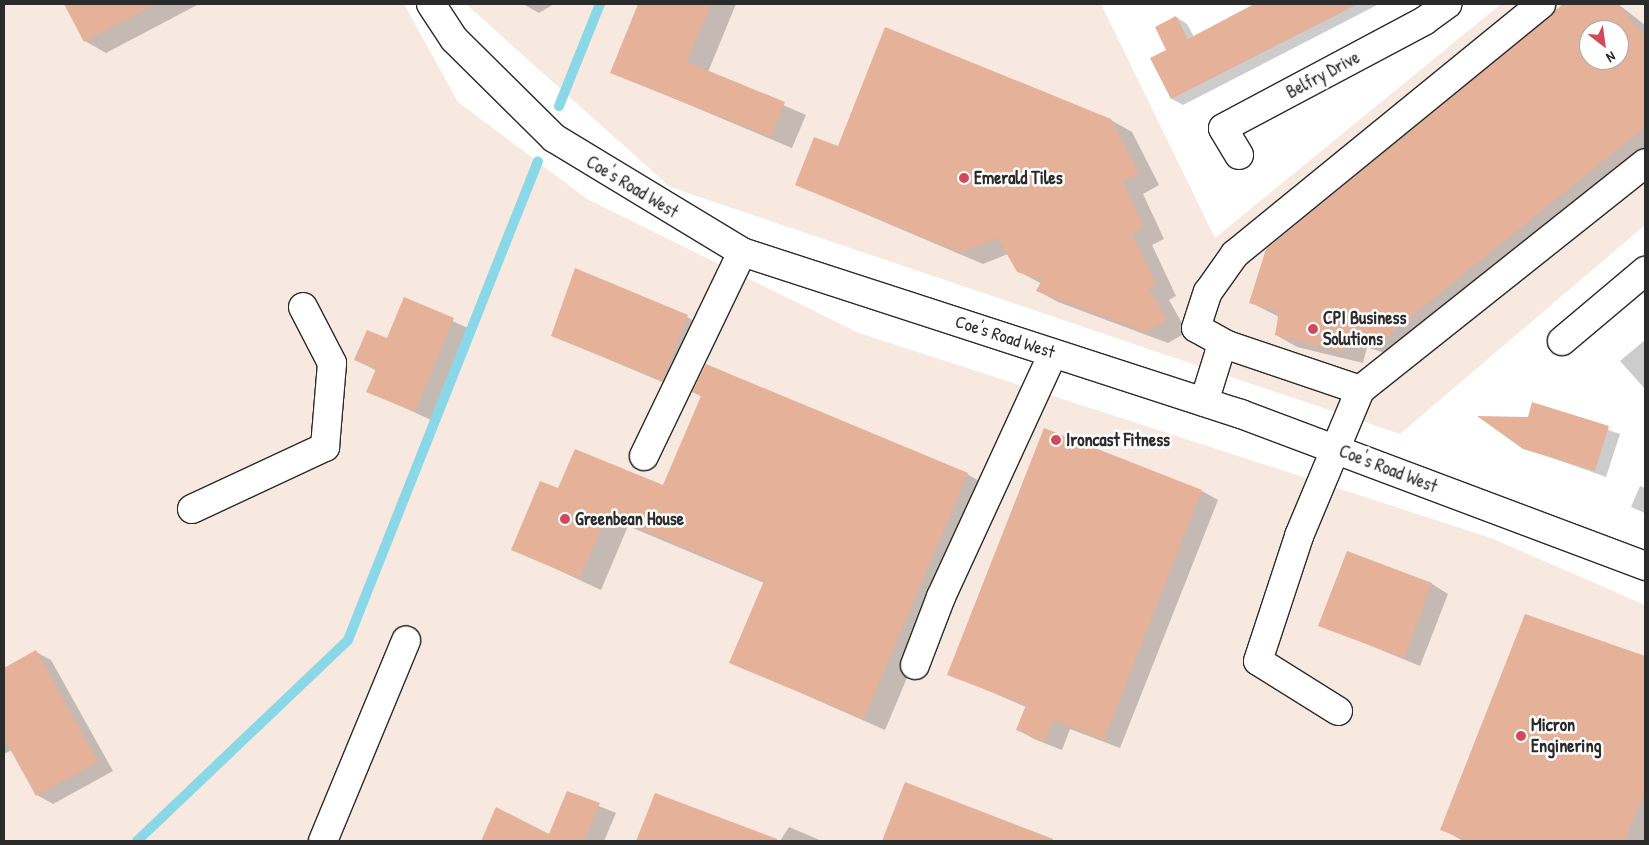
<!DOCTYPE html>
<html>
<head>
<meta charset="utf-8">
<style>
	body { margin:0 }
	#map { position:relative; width:1649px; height:845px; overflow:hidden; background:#fff; font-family:"Patrick Hand",sans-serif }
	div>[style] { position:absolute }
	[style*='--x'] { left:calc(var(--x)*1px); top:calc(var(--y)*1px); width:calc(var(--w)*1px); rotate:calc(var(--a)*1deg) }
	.built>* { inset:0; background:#f7e8e0 }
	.shadow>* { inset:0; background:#0003 }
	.stream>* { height:10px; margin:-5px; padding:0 5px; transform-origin:5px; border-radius:5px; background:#8ad7e8 }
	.building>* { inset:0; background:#e5b199 }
	.roads { filter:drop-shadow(1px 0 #2b2b2b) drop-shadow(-1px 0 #2b2b2b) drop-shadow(0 1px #2b2b2b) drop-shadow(0 -1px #2b2b2b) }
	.minor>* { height:28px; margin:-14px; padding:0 14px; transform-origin:14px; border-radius:14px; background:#fff }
	.dots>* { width:14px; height:14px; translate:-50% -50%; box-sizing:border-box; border:2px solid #fff; border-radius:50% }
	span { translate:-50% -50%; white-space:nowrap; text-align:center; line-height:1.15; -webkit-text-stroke:5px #fff; paint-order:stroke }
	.street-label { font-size:18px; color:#2b2b2b }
	.poi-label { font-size:18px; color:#2b2b2b; font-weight:700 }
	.left { translate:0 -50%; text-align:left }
	.frame { position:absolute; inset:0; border:5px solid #2b2b2b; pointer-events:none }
	.north { position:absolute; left:1579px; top:20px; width:50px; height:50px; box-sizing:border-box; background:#fff; border:1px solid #aaa; border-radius:50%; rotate:150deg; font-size:14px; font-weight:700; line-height:20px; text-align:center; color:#2b2b2b }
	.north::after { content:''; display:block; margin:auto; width:18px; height:22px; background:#d1495b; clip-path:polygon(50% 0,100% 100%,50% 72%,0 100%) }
</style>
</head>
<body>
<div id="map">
	<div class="built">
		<div style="clip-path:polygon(4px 4px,404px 4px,458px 102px,587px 199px,859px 333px,1491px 538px,1645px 605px,1645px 841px,4px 841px)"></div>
		<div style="clip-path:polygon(evenodd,466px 4px,1101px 4px,1215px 238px,1501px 4px,1645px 4px,1645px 225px,1400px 434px,670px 187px,466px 4px,1589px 30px,1619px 30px,1619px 60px,1589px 60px,1589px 30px)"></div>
	</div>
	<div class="shadow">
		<div style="clip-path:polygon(65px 4px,199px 4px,106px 53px,85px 41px)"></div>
		<div style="clip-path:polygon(523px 4px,554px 4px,539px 13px)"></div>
		<div style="clip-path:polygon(639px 4px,736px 4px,708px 72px,806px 115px,792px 148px,611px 72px)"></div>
		<div style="clip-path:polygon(1260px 4px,1379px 4px,1183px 105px,1172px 99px,1151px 59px,1168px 50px,1176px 17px,1187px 24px,1194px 37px)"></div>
		<div style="clip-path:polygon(evenodd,1565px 4px,1603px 4px,1608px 9px,1618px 4px,1645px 25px,1645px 155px,1396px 357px,1367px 347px,1363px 363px,1297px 347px,1276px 335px,1279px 317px,1250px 302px,1267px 250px,1565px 4px,1589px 30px,1619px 30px,1619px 60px,1589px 60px,1589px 30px)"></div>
		<div style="clip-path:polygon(1111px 120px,1132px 132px,1159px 185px,1143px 194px,1164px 239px,1152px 245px,1176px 296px,1169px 300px,1187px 332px,1168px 343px,1058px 302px,1038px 291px,1042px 284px,1018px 271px,1008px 254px,983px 264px,797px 185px,839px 148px)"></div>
		<div style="clip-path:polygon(405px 299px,470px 329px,431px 420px,368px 391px,377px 371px,356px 360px,388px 340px)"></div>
		<div style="clip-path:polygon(687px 317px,703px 326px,679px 389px,553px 336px)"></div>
		<div style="clip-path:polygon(1645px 340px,1645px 389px,1620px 361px)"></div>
		<div style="clip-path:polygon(694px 392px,967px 474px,988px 486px,885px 730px,731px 662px,764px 583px,628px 526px,601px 590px,513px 549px,559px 490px,664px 487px,702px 397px)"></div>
		<div style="clip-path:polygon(1533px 404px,1620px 434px,1606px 477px,1524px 448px)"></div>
		<div style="clip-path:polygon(1640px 486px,1645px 488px,1645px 513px,1631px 507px)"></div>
		<div style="clip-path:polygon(1202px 491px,1218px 500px,1120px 748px,1070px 729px,1062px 750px,1034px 739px,1018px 730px,1026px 707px,949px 674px)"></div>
		<div style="clip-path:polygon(1432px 584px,1448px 594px,1420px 666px,1320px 625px)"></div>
		<div style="clip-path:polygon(1614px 646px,1645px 658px,1645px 841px,1463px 841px,1442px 829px)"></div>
		<div style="clip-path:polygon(36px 652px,51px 660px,113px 771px,53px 804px,37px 795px,12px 750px,4px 754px,4px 670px)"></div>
		<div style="clip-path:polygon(905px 784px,1055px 841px,883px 841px)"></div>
		<div style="clip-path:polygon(567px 793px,616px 813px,604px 841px,482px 841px,497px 809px,550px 836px)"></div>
		<div style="clip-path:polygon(656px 795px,780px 841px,789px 827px,822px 841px,638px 841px)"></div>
	</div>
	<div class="stream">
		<div style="--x:559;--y:106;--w:110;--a:-68.1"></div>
		<div style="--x:137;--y:841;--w:291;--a:-43.6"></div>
		<div style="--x:348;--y:640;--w:515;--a:-68.36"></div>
	</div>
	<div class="building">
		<div style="clip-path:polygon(64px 4px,156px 4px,84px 42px)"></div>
		<div style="clip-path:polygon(638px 4px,711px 4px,687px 62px,785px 102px,771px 137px,610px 73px)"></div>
		<div style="clip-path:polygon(1254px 4px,1358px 4px,1171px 99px,1150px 58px,1166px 50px,1155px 27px,1176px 16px,1188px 39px)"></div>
		<div style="clip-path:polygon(evenodd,1563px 4px,1618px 4px,1645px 37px,1645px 127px,1375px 346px,1346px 336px,1342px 352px,1275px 335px,1279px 312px,1249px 303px,1266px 249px,1563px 4px,1589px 30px,1619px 30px,1619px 60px,1589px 60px,1589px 30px)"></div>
		<div style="clip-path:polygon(885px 27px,1111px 119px,1139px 173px,1123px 182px,1144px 227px,1132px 233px,1156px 284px,1149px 288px,1167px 320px,1146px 332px,1036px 291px,1042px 280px,1017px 272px,998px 238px,962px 253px,795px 185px,814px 137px,838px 146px)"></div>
		<div style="clip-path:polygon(575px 268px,688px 315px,663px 381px,551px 336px)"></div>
		<div style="clip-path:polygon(404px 297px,454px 318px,415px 412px,366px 392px,376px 369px,354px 360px,367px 330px,387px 338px)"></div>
		<div style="clip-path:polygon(706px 364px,968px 473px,864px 719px,729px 663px,764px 581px,607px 515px,580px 579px,511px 550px,540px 481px,558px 488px,575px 449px,663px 485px,701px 396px,692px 392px)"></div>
		<div style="clip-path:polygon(1532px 402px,1609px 426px,1595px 471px,1523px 449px,1477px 416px,1528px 417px)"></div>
		<div style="clip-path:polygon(1044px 428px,1202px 490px,1104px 740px,1053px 720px,1045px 742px,1016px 730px,1026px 705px,947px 675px)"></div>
		<div style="clip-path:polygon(1347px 551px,1432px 583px,1404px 658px,1318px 626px)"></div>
		<div style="clip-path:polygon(1525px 614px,1645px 656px,1645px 791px,1625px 841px,1470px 841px,1440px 830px)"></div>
		<div style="clip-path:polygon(36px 650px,98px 762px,36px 796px,4px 738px,4px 668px)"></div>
		<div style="clip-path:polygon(905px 782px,1053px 839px,1053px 841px,882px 841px)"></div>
		<div style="clip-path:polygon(567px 791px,600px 803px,584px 841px,481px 841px,496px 807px,549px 834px)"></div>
		<div style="clip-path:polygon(655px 793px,777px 839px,777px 841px,636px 841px)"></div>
	</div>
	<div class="roads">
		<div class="minor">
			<div style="--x:431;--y:4;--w:42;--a:56.7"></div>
			<div style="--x:454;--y:39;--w:141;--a:44.7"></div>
			<div style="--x:554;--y:138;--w:220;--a:31.2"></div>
			<div style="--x:742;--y:252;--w:525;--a:17.99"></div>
			<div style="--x:1241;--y:414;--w:432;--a:20.6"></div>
			<div style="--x:1239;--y:155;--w:31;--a:-121"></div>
			<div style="--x:1223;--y:128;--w:228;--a:-28"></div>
			<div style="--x:1424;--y:21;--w:29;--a:-36"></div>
			<div style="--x:1562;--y:341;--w:109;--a:-40.1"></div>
			<div style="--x:1227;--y:345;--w:35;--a:-151"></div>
			<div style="--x:1196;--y:328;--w:38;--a:-72"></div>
			<div style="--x:1208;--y:292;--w:47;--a:-54.6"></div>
			<div style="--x:1235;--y:254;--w:395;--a:-39.2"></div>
			<div style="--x:1204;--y:402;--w:50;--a:-72.6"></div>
			<div style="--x:1219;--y:354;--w:12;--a:-48"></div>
			<div style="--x:1227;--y:345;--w:140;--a:18.7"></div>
			<div style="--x:644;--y:456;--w:226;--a:-64.3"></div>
			<div style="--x:192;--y:509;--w:147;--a:-25"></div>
			<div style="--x:325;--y:447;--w:84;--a:-85.2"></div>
			<div style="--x:332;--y:363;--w:63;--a:-117.4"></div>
			<div style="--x:915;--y:665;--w:73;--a:-69.1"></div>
			<div style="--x:941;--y:597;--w:268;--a:-65.3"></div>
			<div style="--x:1338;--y:711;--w:94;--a:-148"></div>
			<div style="--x:1258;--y:661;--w:132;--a:-71.8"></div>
			<div style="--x:1299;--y:536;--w:158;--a:-67.3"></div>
			<div style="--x:1360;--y:390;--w:364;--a:-38.5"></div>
			<div style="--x:323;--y:841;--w:217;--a:-67.5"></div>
		</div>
	</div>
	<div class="dots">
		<div style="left:964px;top:178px;background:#d1495b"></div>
		<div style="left:1313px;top:329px;background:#d1495b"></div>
		<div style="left:1056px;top:440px;background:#d1495b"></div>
		<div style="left:565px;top:519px;background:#d1495b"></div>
		<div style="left:1521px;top:736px;background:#d1495b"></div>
	</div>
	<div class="street-label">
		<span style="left:1323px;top:75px;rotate:-28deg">Belfry Drive</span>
		<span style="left:632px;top:187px;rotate:31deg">Coe's Road West</span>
		<span style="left:1005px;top:337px;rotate:18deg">Coe's Road West</span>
		<span style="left:1388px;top:469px;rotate:21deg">Coe's Road West</span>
	</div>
	<div class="poi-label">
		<span class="left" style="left:974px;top:178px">Emerald Tiles</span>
		<span class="left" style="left:1323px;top:329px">CPI Business<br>Solutions</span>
		<span class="left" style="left:1066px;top:440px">Ironcast Fitness</span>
		<span class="left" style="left:575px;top:519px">Greenbean House</span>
		<span class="left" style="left:1531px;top:736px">Micron<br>Enginering</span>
	</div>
	<div class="frame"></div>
	<div class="north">N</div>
</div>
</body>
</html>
